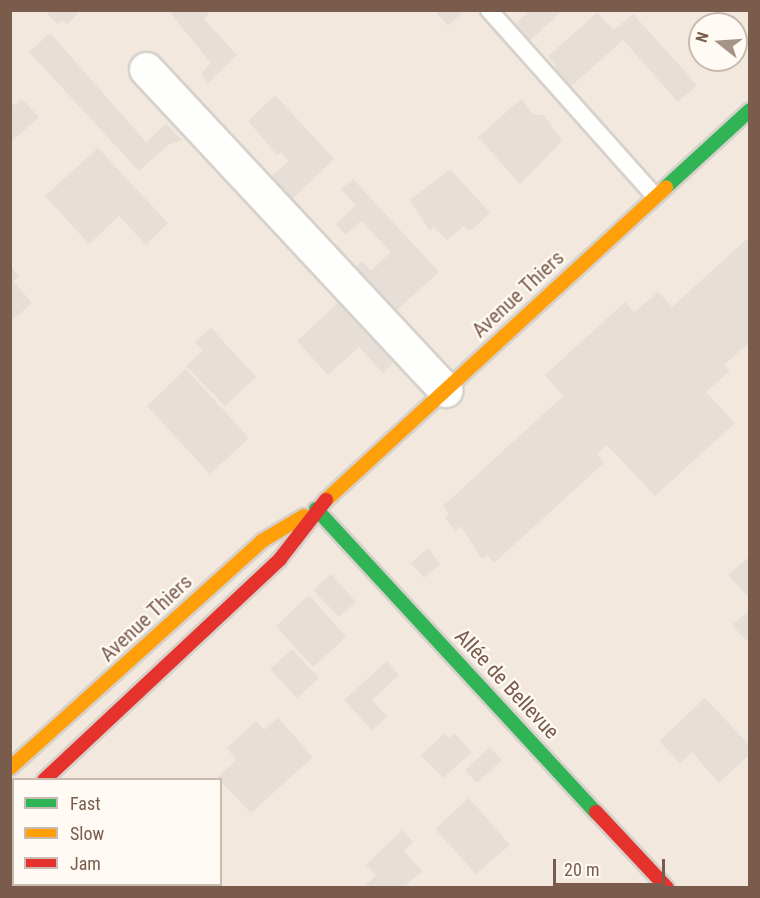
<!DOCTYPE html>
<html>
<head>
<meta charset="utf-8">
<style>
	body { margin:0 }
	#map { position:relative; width:760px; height:898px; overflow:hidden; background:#f9f5f0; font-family:"Roboto Condensed",sans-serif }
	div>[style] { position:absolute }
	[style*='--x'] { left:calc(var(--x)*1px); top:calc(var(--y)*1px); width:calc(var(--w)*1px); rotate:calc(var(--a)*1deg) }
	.residential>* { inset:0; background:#f2e8de }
	.building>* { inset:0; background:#e6ded7 }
	.roads { filter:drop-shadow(2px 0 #d7d1cb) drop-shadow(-2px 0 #d7d1cb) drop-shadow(0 2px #d7d1cb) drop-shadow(0 -2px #d7d1cb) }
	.lane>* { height:16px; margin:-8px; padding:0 8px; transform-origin:8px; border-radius:8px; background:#fefefd }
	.street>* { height:33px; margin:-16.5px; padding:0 16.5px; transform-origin:16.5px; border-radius:16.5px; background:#fefefd }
	.fast>* { height:14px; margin:-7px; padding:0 7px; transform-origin:7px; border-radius:7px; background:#30b455 }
	.slow>* { height:14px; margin:-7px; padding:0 7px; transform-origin:7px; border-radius:7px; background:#ff9f0a }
	.jam>* { height:14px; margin:-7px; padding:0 7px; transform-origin:7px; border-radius:7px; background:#e5322d }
	span { translate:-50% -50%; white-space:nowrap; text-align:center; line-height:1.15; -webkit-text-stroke:4.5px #fffaf3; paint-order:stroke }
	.street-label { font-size:21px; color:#7a5c4d }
	.frame { position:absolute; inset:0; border:12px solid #7a5c4d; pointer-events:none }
	.legend { position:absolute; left:12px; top:778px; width:210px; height:108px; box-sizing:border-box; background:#fffaf3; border:2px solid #cabbb1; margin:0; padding:8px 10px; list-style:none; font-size:18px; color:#7a5c4d }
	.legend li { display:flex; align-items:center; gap:12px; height:30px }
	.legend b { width:30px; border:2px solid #cabbb1 }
	.north { position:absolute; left:688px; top:12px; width:60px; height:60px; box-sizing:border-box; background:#fffaf3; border:2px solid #cabbb1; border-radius:50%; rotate:287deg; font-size:16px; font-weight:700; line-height:24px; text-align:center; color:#7a5c4d }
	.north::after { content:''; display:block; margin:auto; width:21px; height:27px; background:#a69286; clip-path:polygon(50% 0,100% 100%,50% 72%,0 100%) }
	.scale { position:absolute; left:553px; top:859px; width:112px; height:27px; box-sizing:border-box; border:3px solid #7a5c4d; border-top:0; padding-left:8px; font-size:18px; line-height:21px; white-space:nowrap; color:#7a5c4d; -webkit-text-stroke:4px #fffaf3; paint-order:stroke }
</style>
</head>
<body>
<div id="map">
	<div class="residential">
		<div style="clip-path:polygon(evenodd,11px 11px,749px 11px,749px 887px,11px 887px,11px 11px,700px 24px,736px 24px,736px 60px,700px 60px,700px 24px,11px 11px,14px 780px,220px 780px,220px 884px,14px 884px,14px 780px)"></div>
	</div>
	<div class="building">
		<div style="clip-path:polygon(44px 10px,81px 10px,67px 25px,62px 20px,58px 25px)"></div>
		<div style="clip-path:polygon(168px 10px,211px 10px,204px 19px,237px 55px,208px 83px,201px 74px,211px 63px)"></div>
		<div style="clip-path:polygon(434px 10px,465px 10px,448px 26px)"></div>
		<div style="clip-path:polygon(530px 10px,561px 12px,526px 44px,511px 28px)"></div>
		<div style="clip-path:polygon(597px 13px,614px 30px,633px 14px,697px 85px,678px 102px,623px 40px,567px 90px,550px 71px,556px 66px,548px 56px)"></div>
		<div style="clip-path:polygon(50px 33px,146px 142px,166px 124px,182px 140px,168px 145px,139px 171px,29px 52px)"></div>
		<div style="clip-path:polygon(275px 95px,334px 159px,288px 203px,267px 180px,289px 161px,281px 152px,277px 155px,248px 121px)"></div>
		<div style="clip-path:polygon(22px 99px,39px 117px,10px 143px,10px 101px,15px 105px)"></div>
		<div style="clip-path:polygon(521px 99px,534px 115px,544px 115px,562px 141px,520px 184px,478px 137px)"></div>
		<div style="clip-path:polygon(98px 148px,168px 223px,146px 245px,119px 216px,89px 244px,45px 196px)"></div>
		<div style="clip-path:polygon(450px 169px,490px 213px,470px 231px,464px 226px,447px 240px,434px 227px,430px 231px,410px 200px)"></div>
		<div style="clip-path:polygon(353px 179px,439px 272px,391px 315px,351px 272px,362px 261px,371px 271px,391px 252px,361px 221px,345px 235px,336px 224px,356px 205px,341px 189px)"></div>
		<div style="clip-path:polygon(750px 236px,750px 342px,724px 365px,730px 371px,706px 392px,735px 423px,655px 496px,607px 445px,597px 454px,604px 463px,494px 563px,487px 555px,482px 559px,461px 526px,456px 531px,445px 518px,449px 514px,443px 506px,563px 396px,545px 375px,625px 302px,634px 312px,658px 292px,672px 307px)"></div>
		<div style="clip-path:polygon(10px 266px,19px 276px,14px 282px,32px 303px,10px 322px)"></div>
		<div style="clip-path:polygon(342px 299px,397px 359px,383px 373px,359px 347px,328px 375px,297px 341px)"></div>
		<div style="clip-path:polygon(211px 328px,256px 377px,225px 406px,186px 366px,203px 350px,195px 342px)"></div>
		<div style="clip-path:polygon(186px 369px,249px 438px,210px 474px,147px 406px)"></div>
		<div style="clip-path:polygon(428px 548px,440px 564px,424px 578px,411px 563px)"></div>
		<div style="clip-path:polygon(750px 556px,750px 599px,728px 575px)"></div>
		<div style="clip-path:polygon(331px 574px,356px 602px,339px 617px,313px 590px)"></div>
		<div style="clip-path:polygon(309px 595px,346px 637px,313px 667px,276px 626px)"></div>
		<div style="clip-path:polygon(750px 610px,750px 644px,732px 625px)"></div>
		<div style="clip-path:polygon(292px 649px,319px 678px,297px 698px,270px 669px)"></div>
		<div style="clip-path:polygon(387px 661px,399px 675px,372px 700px,387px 717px,372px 730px,344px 700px)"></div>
		<div style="clip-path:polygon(705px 698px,750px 746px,750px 754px,719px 783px,692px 752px,680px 763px,659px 741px)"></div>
		<div style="clip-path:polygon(278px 718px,313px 757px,251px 813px,217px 778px,236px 760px,227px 748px,256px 721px,264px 730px)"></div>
		<div style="clip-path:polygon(445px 733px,449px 738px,454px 733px,472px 752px,443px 778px,421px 755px)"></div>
		<div style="clip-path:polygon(490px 747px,502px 760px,477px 783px,465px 770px)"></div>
		<div style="clip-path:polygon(469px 798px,510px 845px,476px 874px,435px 829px)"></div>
		<div style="clip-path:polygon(402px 830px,413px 842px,404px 851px,422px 871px,403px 888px,363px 888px,376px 875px,366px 865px)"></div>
		<div style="clip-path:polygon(10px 869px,14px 884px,60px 884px,10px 888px)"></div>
		<div style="clip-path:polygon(81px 884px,134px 884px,130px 888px)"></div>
	</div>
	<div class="roads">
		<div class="lane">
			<div style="--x:489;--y:10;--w:249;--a:48.3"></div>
		</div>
		<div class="street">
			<div style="--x:146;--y:69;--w:439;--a:47"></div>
		</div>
		<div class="fast">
			<div style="--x:666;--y:187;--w:114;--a:-42.5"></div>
			<div style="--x:316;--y:509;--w:413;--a:47.3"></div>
		</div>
		<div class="slow">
			<div style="--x:326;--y:500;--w:462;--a:-42.6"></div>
			<div style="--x:10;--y:768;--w:339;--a:-42"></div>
			<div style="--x:262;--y:541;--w:49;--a:-30.8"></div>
			<div style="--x:10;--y:813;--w:5;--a:-37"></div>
		</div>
		<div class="jam">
			<div style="--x:44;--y:780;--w:323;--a:-43.1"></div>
			<div style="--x:280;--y:559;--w:75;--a:-52.1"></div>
			<div style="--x:596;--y:812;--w:104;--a:46.9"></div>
		</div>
	</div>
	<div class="street-label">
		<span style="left:518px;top:294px;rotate:-43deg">Avenue Thiers</span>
		<span style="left:146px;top:618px;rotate:-43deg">Avenue Thiers</span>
		<span style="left:507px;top:684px;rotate:47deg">Allée de Bellevue</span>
	</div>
	<div class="frame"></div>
	<ul class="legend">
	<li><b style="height:8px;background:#30b455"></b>Fast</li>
	<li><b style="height:8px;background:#ff9f0a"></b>Slow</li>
	<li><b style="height:8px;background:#e5322d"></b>Jam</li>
	</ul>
	<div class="north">N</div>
	<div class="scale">20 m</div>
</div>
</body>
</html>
